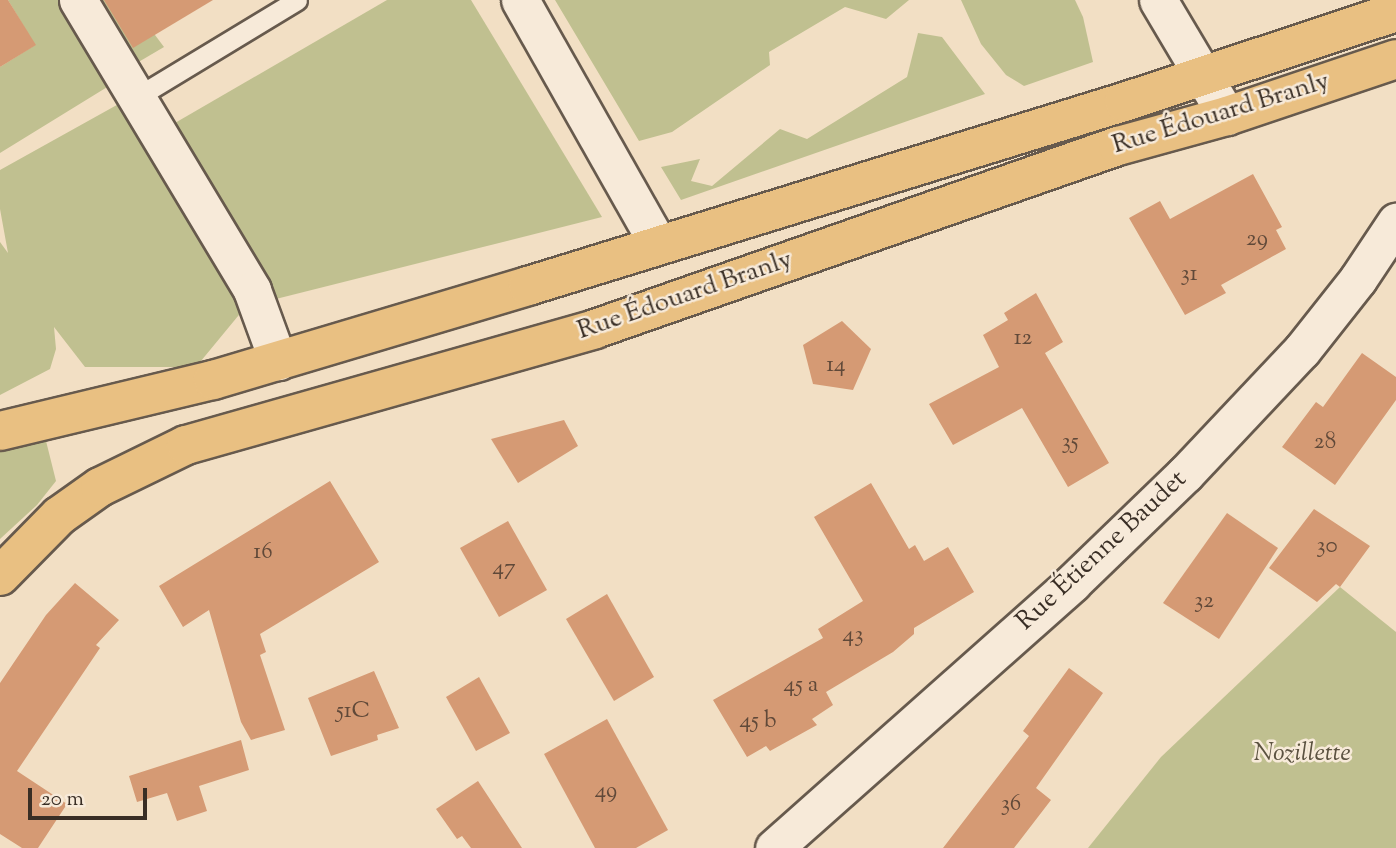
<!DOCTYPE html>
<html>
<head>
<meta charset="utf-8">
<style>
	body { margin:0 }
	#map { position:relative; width:1396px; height:848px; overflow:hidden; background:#f2dfc4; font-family:"Sorts Mill Goudy",serif }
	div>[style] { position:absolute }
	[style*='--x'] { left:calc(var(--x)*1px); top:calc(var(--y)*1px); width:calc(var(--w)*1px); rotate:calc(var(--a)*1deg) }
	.green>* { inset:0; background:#c0c090 }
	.building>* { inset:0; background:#d59a74 }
	.roads { filter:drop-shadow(2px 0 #675a4d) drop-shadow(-2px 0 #675a4d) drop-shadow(0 2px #675a4d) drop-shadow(0 -2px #675a4d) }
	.service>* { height:19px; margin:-9.5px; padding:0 9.5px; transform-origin:9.5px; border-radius:9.5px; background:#f7ead9 }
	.minor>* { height:37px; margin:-18.5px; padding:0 18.5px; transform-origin:18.5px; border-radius:18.5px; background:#f7ead9 }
	.primary>* { height:38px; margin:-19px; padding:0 19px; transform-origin:19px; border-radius:19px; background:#e9c082 }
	span { translate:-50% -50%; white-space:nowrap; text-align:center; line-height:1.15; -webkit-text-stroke:5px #f7ead9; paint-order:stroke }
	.number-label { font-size:23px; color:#604939 }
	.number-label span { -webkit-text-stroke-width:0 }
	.street-label { font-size:26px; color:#392e25 }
	.park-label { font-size:26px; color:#5b5240; font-style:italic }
	.scale { position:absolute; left:28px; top:788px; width:119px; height:32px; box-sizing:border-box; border:4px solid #392e25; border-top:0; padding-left:9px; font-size:21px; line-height:24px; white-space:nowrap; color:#392e25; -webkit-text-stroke:5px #f7ead9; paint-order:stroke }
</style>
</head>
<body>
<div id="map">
	<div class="green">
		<div style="clip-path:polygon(8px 0,68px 0,117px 81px,0 153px,0 67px,35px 45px)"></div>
		<div style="clip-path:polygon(89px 0,109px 0,155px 35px,164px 47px,130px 67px)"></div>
		<div style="clip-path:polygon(387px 0,471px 0,602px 217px,264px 302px,168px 127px)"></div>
		<div style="clip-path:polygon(555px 0,909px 0,886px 19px,845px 7px,769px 52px,770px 65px,672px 132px,639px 141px)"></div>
		<div style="clip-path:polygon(961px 0,1075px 0,1083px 17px,1093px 62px,1024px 86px,1006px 75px,981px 44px)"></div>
		<div style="clip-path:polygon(918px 33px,942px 37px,985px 94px,681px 200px,661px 167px,700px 159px,691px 181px,712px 186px,780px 129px,807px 139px,907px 77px)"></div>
		<div style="clip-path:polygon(124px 101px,243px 310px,196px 367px,85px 367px,54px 327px,56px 349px,50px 369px,0 395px,0 242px,8px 253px,0 209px,0 170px)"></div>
		<div style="clip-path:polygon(45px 437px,56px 481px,37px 505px,0 539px,0 450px)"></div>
		<div style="clip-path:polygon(1340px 587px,1396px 632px,1396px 848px,1088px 848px,1161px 757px)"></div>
	</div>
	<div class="building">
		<div style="clip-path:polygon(0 0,8px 0,36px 45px,0 67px)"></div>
		<div style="clip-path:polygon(104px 0,213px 0,133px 48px)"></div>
		<div style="clip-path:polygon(1253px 174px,1282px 227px,1276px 230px,1286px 249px,1221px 285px,1226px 293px,1185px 315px,1129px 218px,1160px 201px,1170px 219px)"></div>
		<div style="clip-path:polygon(1036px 293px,1063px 342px,1045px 353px,1109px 463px,1068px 487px,1022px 408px,953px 445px,929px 404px,999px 367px,983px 335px,1008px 320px,1004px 313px)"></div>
		<div style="clip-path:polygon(842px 321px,871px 349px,853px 390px,813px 384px,803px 345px)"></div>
		<div style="clip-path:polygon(1362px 353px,1396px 377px,1396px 400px,1335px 485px,1282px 447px,1316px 402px,1323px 407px)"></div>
		<div style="clip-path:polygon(564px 420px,578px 446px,518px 483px,491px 439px)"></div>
		<div style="clip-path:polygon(330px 481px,379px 562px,260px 634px,266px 652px,260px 655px,285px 730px,251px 740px,241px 722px,209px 610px,183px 627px,159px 586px)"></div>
		<div style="clip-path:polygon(871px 483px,909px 549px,915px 545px,924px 561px,948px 547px,974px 592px,914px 628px,914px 634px,893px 652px,826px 692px,833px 705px,812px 719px,817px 725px,770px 751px,766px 746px,747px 757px,713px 700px,823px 638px,818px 629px,863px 601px,814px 517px)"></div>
		<div style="clip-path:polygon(1314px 509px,1370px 546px,1340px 587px,1336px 584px,1317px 602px,1269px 568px)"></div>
		<div style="clip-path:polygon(1227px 513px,1278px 548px,1219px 639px,1163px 603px)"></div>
		<div style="clip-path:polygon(508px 521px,547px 590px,499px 617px,460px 548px)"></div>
		<div style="clip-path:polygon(75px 583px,119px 620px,96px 645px,100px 648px,17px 771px,67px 804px,38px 848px,22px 848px,0 834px,0 683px,46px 615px)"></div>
		<div style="clip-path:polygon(607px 594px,654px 677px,614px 701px,566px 619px)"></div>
		<div style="clip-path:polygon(1069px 668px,1103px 693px,1036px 788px,1051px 800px,1014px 848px,943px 848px,1029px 736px,1023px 731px)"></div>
		<div style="clip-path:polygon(374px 671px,399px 728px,377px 735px,378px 740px,331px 756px,308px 698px)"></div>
		<div style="clip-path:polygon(479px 677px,510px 733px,476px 751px,446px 697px)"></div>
		<div style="clip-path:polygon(607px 719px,668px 830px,636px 848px,595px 848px,544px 754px)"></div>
		<div style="clip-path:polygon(241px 740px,249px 770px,199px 786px,207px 811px,177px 821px,167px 793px,137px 802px,129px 776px)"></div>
		<div style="clip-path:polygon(478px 781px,522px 848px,471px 848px,462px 836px,457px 839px,436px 809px)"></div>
	</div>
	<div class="roads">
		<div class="service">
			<div style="--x:137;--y:97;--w:187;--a:-31.2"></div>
		</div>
		<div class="minor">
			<div style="--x:78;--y:0;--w:338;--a:59"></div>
			<div style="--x:252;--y:290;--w:76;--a:69.9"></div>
			<div style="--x:520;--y:0;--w:280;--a:60.5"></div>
			<div style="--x:1158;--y:0;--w:135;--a:59.3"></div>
			<div style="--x:774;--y:848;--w:399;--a:-41.6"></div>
			<div style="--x:1072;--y:583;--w:157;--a:-44"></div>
			<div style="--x:1185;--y:474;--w:170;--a:-46.7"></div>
			<div style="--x:1302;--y:350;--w:90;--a:-51.7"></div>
			<div style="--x:1358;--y:279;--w:69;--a:-56.3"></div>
		</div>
		<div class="primary">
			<div style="--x:0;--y:431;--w:219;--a:-13.5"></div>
			<div style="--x:213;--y:380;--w:329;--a:-16.6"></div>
			<div style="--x:528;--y:286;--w:624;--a:-17.16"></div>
			<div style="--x:1124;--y:102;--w:287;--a:-18.3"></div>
			<div style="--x:0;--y:576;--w:84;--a:-45.5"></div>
			<div style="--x:59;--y:516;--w:50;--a:-35.3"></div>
			<div style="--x:100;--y:487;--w:96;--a:-26"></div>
			<div style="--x:186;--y:445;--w:425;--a:-15.8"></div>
			<div style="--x:595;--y:329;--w:554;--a:-19.29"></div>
			<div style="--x:1118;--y:146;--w:113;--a:-15.4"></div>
			<div style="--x:1227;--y:116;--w:178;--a:-18.6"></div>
		</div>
	</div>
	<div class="number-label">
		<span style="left:1257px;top:240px">29</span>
		<span style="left:1189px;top:275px">31</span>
		<span style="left:1023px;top:339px">12</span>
		<span style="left:836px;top:366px">14</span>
		<span style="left:1070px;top:443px">35</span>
		<span style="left:1325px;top:443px">28</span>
		<span style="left:1327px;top:547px">30</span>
		<span style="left:263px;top:553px">16</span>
		<span style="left:504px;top:569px">47</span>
		<span style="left:1204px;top:602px">32</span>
		<span style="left:853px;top:636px">43</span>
		<span style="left:801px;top:686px">45 a</span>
		<span style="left:353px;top:712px">51C</span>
		<span style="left:758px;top:722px">45 b</span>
		<span style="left:606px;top:792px">49</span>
		<span style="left:1011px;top:805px">36</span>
	</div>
	<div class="street-label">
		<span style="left:1221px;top:114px;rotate:-17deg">Rue Édouard Branly</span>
		<span style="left:685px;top:296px;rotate:-19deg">Rue Édouard Branly</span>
		<span style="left:1102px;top:551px;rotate:-43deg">Rue Étienne Baudet</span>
	</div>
	<div class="park-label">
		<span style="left:1302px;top:754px">Nozillette</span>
	</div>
	<div class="scale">20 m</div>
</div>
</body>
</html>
